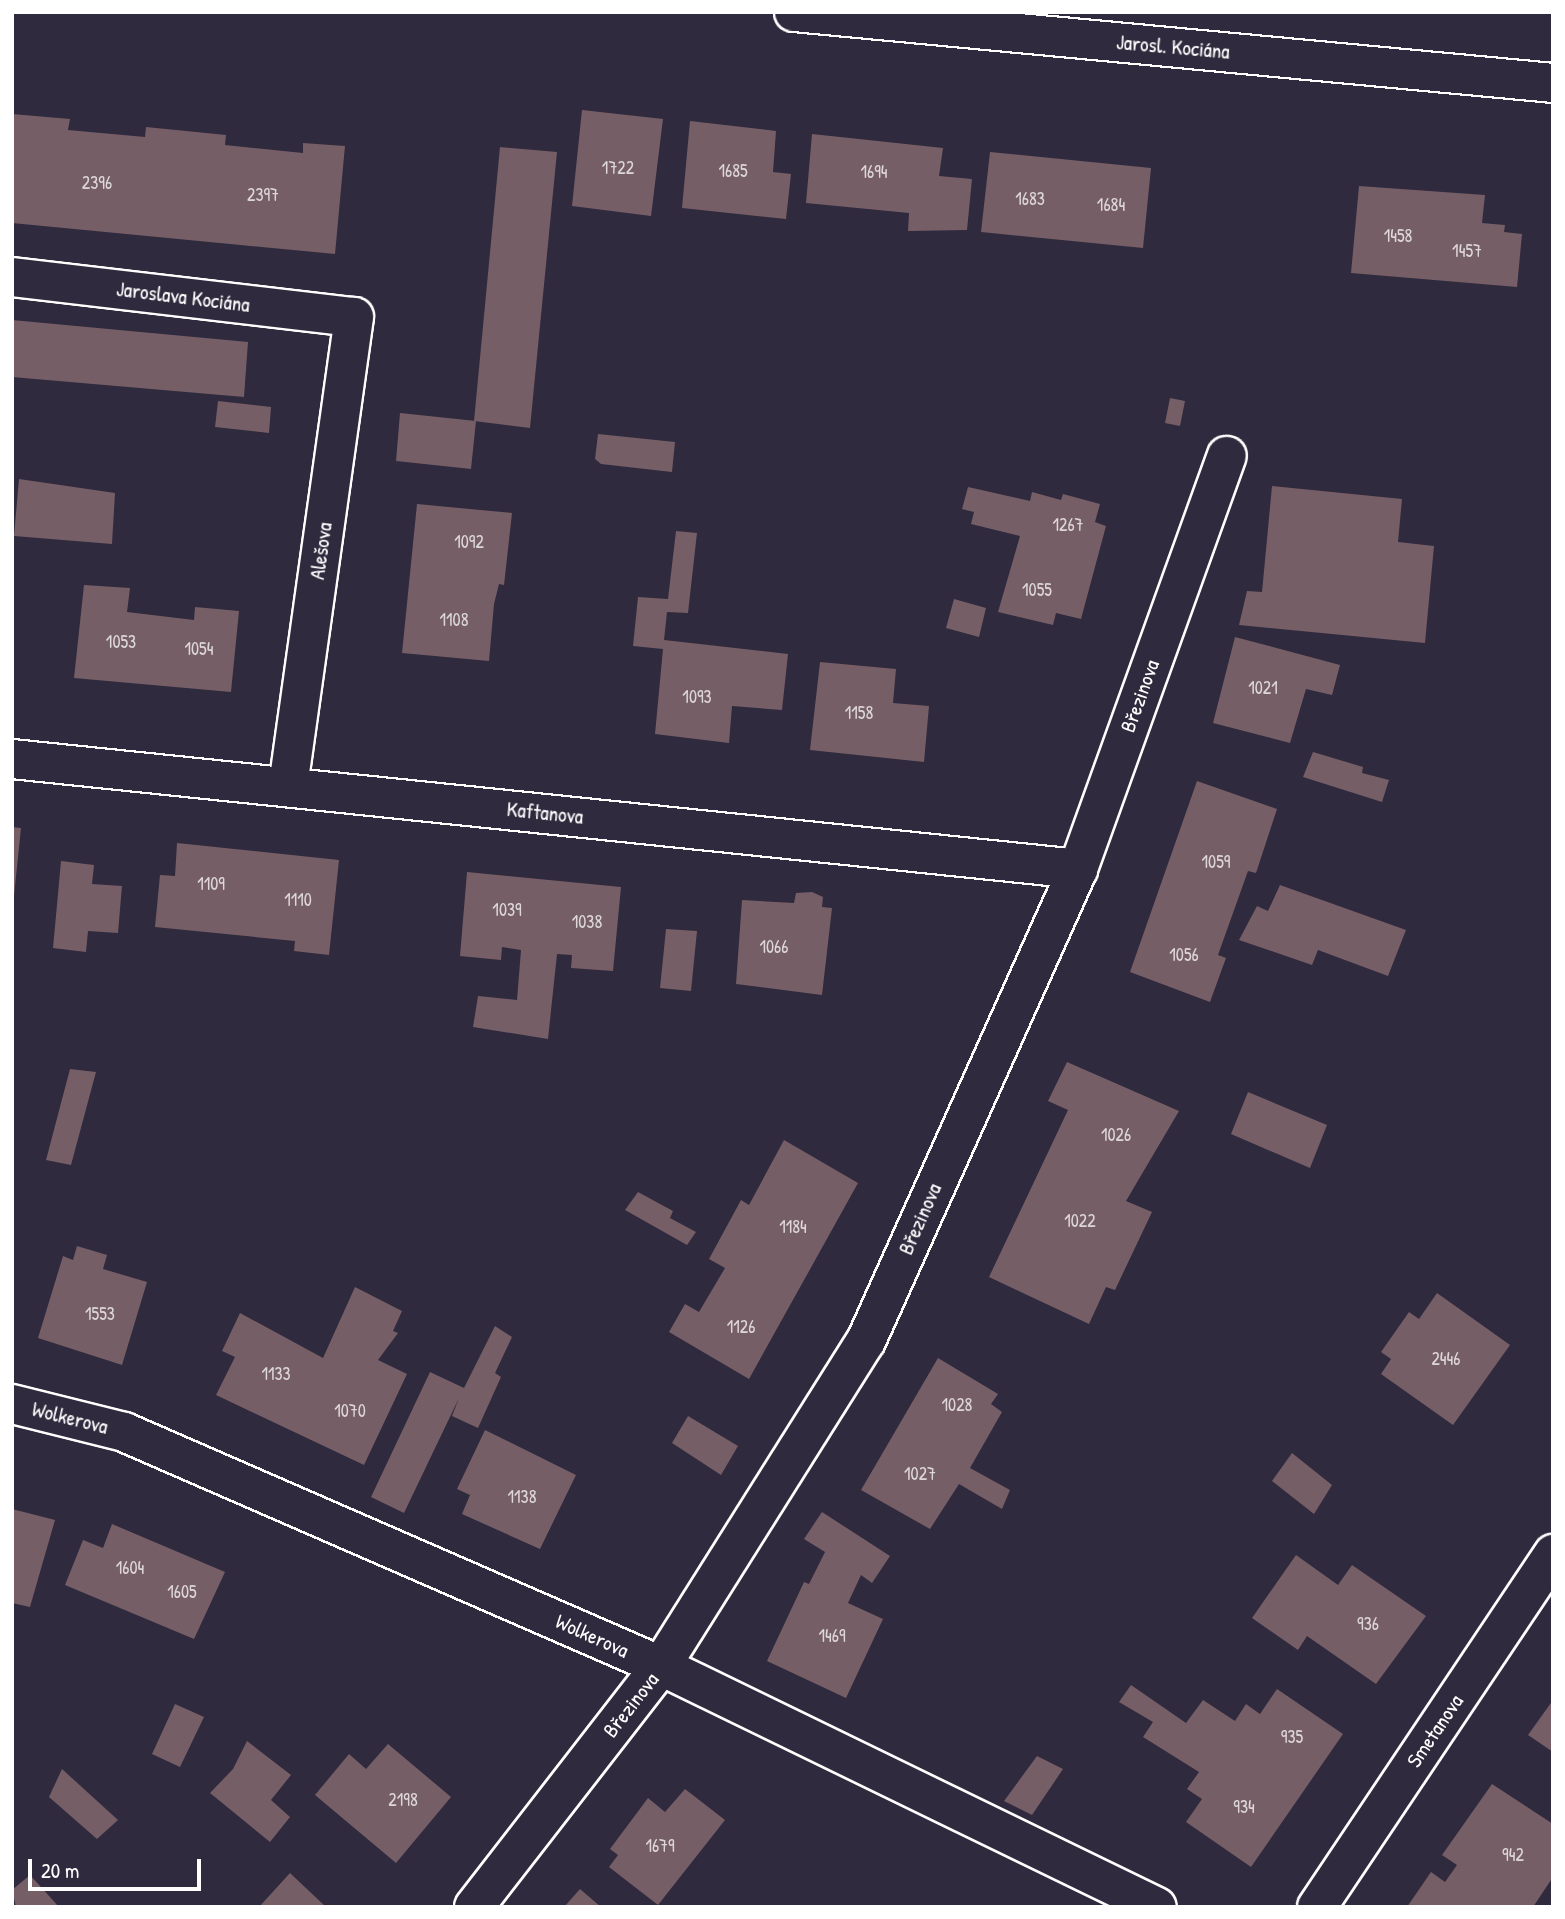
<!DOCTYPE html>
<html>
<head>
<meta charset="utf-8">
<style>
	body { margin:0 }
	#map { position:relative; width:1565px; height:1919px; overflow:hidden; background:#2f2a3d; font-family:"Patrick Hand",sans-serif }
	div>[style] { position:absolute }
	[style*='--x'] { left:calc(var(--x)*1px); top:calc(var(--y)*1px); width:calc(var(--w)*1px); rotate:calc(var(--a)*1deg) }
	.building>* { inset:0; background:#765e67 }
	.roads { filter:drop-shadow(2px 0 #fff) drop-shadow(-2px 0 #fff) drop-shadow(0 2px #fff) drop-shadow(0 -2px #fff) }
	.minor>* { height:38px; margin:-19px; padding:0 19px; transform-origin:19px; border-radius:19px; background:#2f2a3d }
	span { translate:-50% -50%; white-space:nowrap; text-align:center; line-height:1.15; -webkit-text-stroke:5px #2f2a3d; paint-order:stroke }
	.number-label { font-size:18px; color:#ddd7d9 }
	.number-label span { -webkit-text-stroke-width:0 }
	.street-label { font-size:21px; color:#fff }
	.frame { position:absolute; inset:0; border:14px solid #fff; pointer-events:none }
	.scale { position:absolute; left:28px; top:1859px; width:173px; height:32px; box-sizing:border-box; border:4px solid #fff; border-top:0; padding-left:9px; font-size:21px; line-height:24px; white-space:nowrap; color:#fff; -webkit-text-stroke:5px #2f2a3d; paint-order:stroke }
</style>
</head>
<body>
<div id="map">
	<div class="building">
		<div style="clip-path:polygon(582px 110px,663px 119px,651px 216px,572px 206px)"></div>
		<div style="clip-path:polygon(12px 114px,70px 119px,68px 130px,145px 137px,146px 127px,226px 135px,225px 145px,303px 153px,303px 143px,345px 146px,335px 254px,12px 223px)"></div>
		<div style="clip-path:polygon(690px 121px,776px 131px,773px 172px,791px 174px,786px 219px,682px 208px)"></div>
		<div style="clip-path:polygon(812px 134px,943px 148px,939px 176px,972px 179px,967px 230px,908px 231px,909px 213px,806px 203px)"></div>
		<div style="clip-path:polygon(500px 147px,557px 152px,530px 428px,474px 421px)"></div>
		<div style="clip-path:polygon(990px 152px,1151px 168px,1143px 248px,981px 232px)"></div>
		<div style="clip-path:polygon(1359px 186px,1485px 195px,1482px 223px,1505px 225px,1504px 232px,1522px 234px,1517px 287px,1351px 273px)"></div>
		<div style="clip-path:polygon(12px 320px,248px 342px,244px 397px,12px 377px)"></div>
		<div style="clip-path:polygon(1170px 398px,1185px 401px,1180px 426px,1165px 423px)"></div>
		<div style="clip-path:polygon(218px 401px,271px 407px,269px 433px,215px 427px)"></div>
		<div style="clip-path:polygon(400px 413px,476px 421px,471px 469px,396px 461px)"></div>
		<div style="clip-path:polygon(598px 434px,675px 442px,672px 472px,601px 464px,595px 459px)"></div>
		<div style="clip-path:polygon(19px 479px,115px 493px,112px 544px,14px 536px)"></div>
		<div style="clip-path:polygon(1272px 486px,1402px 499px,1398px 542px,1434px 546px,1425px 643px,1239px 625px,1247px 591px,1262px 592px)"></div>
		<div style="clip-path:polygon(968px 487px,1030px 501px,1032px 492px,1061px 500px,1063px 494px,1100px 504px,1095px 522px,1106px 526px,1081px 619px,1056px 613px,1053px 625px,998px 612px,1020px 536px,971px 524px,974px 512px,962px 509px)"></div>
		<div style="clip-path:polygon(417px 504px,512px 513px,504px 585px,499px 584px,494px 604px,489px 661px,402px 653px)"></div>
		<div style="clip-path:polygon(676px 531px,697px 533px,688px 613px,667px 612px,664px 640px,788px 654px,782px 710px,732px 706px,729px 743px,655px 734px,663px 649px,633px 646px,638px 597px,668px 599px)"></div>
		<div style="clip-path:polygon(84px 585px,130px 588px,127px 612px,194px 620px,195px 607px,239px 611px,231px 692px,74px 678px)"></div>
		<div style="clip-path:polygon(954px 599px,986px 608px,979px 637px,946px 628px)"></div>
		<div style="clip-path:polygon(1235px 637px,1340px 665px,1332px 695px,1306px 689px,1290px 743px,1213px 723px)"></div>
		<div style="clip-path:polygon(820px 662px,896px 669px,893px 703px,929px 706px,924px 762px,810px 750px)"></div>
		<div style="clip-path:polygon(1313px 752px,1363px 767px,1362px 773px,1389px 780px,1382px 802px,1303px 777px)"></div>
		<div style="clip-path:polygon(1197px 781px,1277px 809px,1256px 873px,1248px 871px,1218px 955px,1226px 958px,1210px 1002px,1130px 972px)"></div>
		<div style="clip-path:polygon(12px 827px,21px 828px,14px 896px,12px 896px)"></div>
		<div style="clip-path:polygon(177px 843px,339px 860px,329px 955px,294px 951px,295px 941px,155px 927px,160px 875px,175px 876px)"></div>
		<div style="clip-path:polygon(61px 861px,94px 865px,92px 884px,122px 886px,118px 933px,88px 931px,86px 952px,53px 948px)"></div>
		<div style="clip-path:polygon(467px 872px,621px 887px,613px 971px,571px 968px,572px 955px,557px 954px,548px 1039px,473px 1027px,478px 996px,517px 1000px,521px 950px,502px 947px,501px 960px,460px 956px)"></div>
		<div style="clip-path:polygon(1280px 885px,1406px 930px,1388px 976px,1318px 950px,1312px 965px,1239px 940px,1257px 906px,1268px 911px)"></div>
		<div style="clip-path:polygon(812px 892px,823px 897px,822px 907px,832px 908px,822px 995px,736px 984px,742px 900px,794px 903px,796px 893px)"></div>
		<div style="clip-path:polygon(666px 929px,697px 931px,691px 991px,660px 988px)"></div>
		<div style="clip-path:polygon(1067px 1062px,1179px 1111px,1126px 1201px,1152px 1212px,1115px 1290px,1106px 1287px,1089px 1324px,989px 1277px,1068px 1110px,1048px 1101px)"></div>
		<div style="clip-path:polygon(70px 1069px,96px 1072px,71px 1165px,46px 1160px)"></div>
		<div style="clip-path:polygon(1248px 1092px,1327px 1125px,1310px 1168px,1231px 1134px)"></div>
		<div style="clip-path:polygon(784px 1140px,858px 1183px,749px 1379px,669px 1332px,685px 1304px,699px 1312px,725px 1268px,709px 1259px,741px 1200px,749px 1205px)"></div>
		<div style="clip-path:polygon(638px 1192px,673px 1211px,670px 1218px,696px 1232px,687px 1245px,625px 1210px)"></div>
		<div style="clip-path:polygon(77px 1246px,107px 1255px,103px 1269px,147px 1282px,122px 1365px,38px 1338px,63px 1256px,73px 1260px)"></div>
		<div style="clip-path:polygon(355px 1287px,402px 1311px,393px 1331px,398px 1333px,378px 1360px,407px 1374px,364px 1465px,216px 1395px,235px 1357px,222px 1351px,240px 1313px,323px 1358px)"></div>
		<div style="clip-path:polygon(1437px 1293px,1510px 1345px,1453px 1425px,1381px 1374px,1391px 1359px,1381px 1352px,1409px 1312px,1419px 1319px)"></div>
		<div style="clip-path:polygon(495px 1326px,512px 1337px,495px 1373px,501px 1377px,478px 1428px,452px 1416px,459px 1398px,404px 1513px,371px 1497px,430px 1372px,464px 1388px)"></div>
		<div style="clip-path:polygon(938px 1358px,998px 1394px,991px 1404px,1002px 1412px,970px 1468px,1010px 1490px,1002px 1509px,959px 1484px,930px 1529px,861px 1490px)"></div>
		<div style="clip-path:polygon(688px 1416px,738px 1446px,721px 1475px,672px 1443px)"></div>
		<div style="clip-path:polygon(485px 1430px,576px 1475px,540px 1549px,462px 1514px,470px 1495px,457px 1489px)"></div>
		<div style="clip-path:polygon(1292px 1453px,1332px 1485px,1314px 1514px,1272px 1481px)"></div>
		<div style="clip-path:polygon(12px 1509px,55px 1520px,30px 1607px,12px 1603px)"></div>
		<div style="clip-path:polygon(822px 1512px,890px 1556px,872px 1583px,861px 1575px,848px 1603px,883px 1619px,846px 1698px,767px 1661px,804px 1582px,809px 1584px,825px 1552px,804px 1539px)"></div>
		<div style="clip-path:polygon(112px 1524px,225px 1572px,194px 1639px,65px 1585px,83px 1540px,103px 1548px)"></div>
		<div style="clip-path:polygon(1296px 1555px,1338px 1585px,1352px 1565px,1426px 1616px,1376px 1684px,1307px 1636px,1298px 1650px,1252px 1618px)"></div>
		<div style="clip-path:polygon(1131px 1685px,1186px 1723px,1203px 1700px,1235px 1721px,1246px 1704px,1260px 1714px,1277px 1689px,1343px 1734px,1251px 1867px,1186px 1822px,1202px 1799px,1187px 1789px,1199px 1772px,1143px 1737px,1153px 1722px,1119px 1702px)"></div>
		<div style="clip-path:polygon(1553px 1700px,1553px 1752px,1528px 1735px)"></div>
		<div style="clip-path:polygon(175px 1704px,204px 1717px,180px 1767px,152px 1754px)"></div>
		<div style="clip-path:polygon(247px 1741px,291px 1775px,271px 1800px,290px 1817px,270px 1842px,210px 1793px,233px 1769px)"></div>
		<div style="clip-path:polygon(388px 1744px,451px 1797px,396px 1863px,315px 1795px,349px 1754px,366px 1769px)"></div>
		<div style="clip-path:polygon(1037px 1756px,1063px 1769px,1032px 1815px,1004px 1801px)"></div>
		<div style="clip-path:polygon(62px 1769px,118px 1820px,97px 1839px,49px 1797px)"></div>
		<div style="clip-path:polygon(1492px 1784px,1553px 1824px,1553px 1877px,1533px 1907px,1407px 1907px,1431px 1872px,1445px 1882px,1457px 1865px,1442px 1855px)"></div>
		<div style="clip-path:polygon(685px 1789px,725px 1820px,658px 1905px,609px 1867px,618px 1855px,610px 1849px,648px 1798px,665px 1812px)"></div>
		<div style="clip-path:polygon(290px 1873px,326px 1907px,259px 1907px)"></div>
		<div style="clip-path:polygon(30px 1875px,59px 1907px,16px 1907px,12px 1890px)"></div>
		<div style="clip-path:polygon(580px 1889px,601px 1907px,564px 1907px)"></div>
	</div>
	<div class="roads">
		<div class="minor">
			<div style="--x:794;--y:12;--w:762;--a:5.34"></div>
			<div style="--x:12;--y:277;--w:344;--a:6.7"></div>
			<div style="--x:354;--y:317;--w:474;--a:98"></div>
			<div style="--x:12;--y:759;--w:1072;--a:5.89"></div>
			<div style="--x:12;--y:1404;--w:115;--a:14"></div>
			<div style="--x:124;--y:1432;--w:586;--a:23.55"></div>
			<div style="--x:661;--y:1666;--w:551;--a:25.91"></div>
			<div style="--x:474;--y:1907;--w:305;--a:-52.2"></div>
			<div style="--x:661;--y:1666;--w:384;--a:-57.8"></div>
			<div style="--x:866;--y:1341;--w:517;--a:-65.81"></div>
			<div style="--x:1078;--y:869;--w:439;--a:-70.2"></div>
			<div style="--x:1317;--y:1907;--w:425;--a:-56.2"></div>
		</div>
	</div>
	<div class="number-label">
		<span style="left:618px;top:168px">1722</span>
		<span style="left:733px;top:171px">1685</span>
		<span style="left:874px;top:172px">1694</span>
		<span style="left:97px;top:183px">2396</span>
		<span style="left:263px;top:195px">2397</span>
		<span style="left:1030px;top:199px">1683</span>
		<span style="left:1111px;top:205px">1684</span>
		<span style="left:1398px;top:236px">1458</span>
		<span style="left:1467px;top:251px">1457</span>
		<span style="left:1068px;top:525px">1267</span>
		<span style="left:469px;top:542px">1092</span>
		<span style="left:1037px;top:590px">1055</span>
		<span style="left:454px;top:620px">1108</span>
		<span style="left:121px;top:642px">1053</span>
		<span style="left:199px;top:649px">1054</span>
		<span style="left:1263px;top:688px">1021</span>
		<span style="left:697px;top:697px">1093</span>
		<span style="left:859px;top:713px">1158</span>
		<span style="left:1216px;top:862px">1059</span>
		<span style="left:211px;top:884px">1109</span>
		<span style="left:298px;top:900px">1110</span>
		<span style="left:507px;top:910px">1039</span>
		<span style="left:587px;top:922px">1038</span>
		<span style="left:774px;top:947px">1066</span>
		<span style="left:1184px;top:955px">1056</span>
		<span style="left:1116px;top:1135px">1026</span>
		<span style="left:1080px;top:1221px">1022</span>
		<span style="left:793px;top:1227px">1184</span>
		<span style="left:100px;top:1314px">1553</span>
		<span style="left:741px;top:1327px">1126</span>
		<span style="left:1446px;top:1359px">2446</span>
		<span style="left:276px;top:1374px">1133</span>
		<span style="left:957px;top:1405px">1028</span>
		<span style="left:350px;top:1411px">1070</span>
		<span style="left:920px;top:1474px">1027</span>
		<span style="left:522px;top:1497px">1138</span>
		<span style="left:130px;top:1568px">1604</span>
		<span style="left:182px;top:1592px">1605</span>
		<span style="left:1368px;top:1624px">936</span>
		<span style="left:832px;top:1636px">1469</span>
		<span style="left:1292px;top:1737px">935</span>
		<span style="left:403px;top:1800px">2198</span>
		<span style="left:1244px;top:1807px">934</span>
		<span style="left:660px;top:1846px">1679</span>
		<span style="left:1513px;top:1855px">942</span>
	</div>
	<div class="street-label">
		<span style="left:1173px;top:47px;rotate:5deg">Jarosl. Kociána</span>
		<span style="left:183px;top:297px;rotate:7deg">Jaroslava Kociána</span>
		<span style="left:321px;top:551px;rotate:-82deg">Alešova</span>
		<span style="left:1140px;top:696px;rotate:-70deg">Březinova</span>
		<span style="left:545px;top:813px;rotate:6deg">Kaftanova</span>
		<span style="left:920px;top:1219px;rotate:-66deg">Březinova</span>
		<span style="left:70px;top:1418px;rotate:14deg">Wolkerova</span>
		<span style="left:592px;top:1636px;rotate:24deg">Wolkerova</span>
		<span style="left:631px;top:1705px;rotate:-52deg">Březinova</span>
		<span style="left:1435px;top:1731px;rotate:-56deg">Smetanova</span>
	</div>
	<div class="frame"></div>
	<div class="scale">20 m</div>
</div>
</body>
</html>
